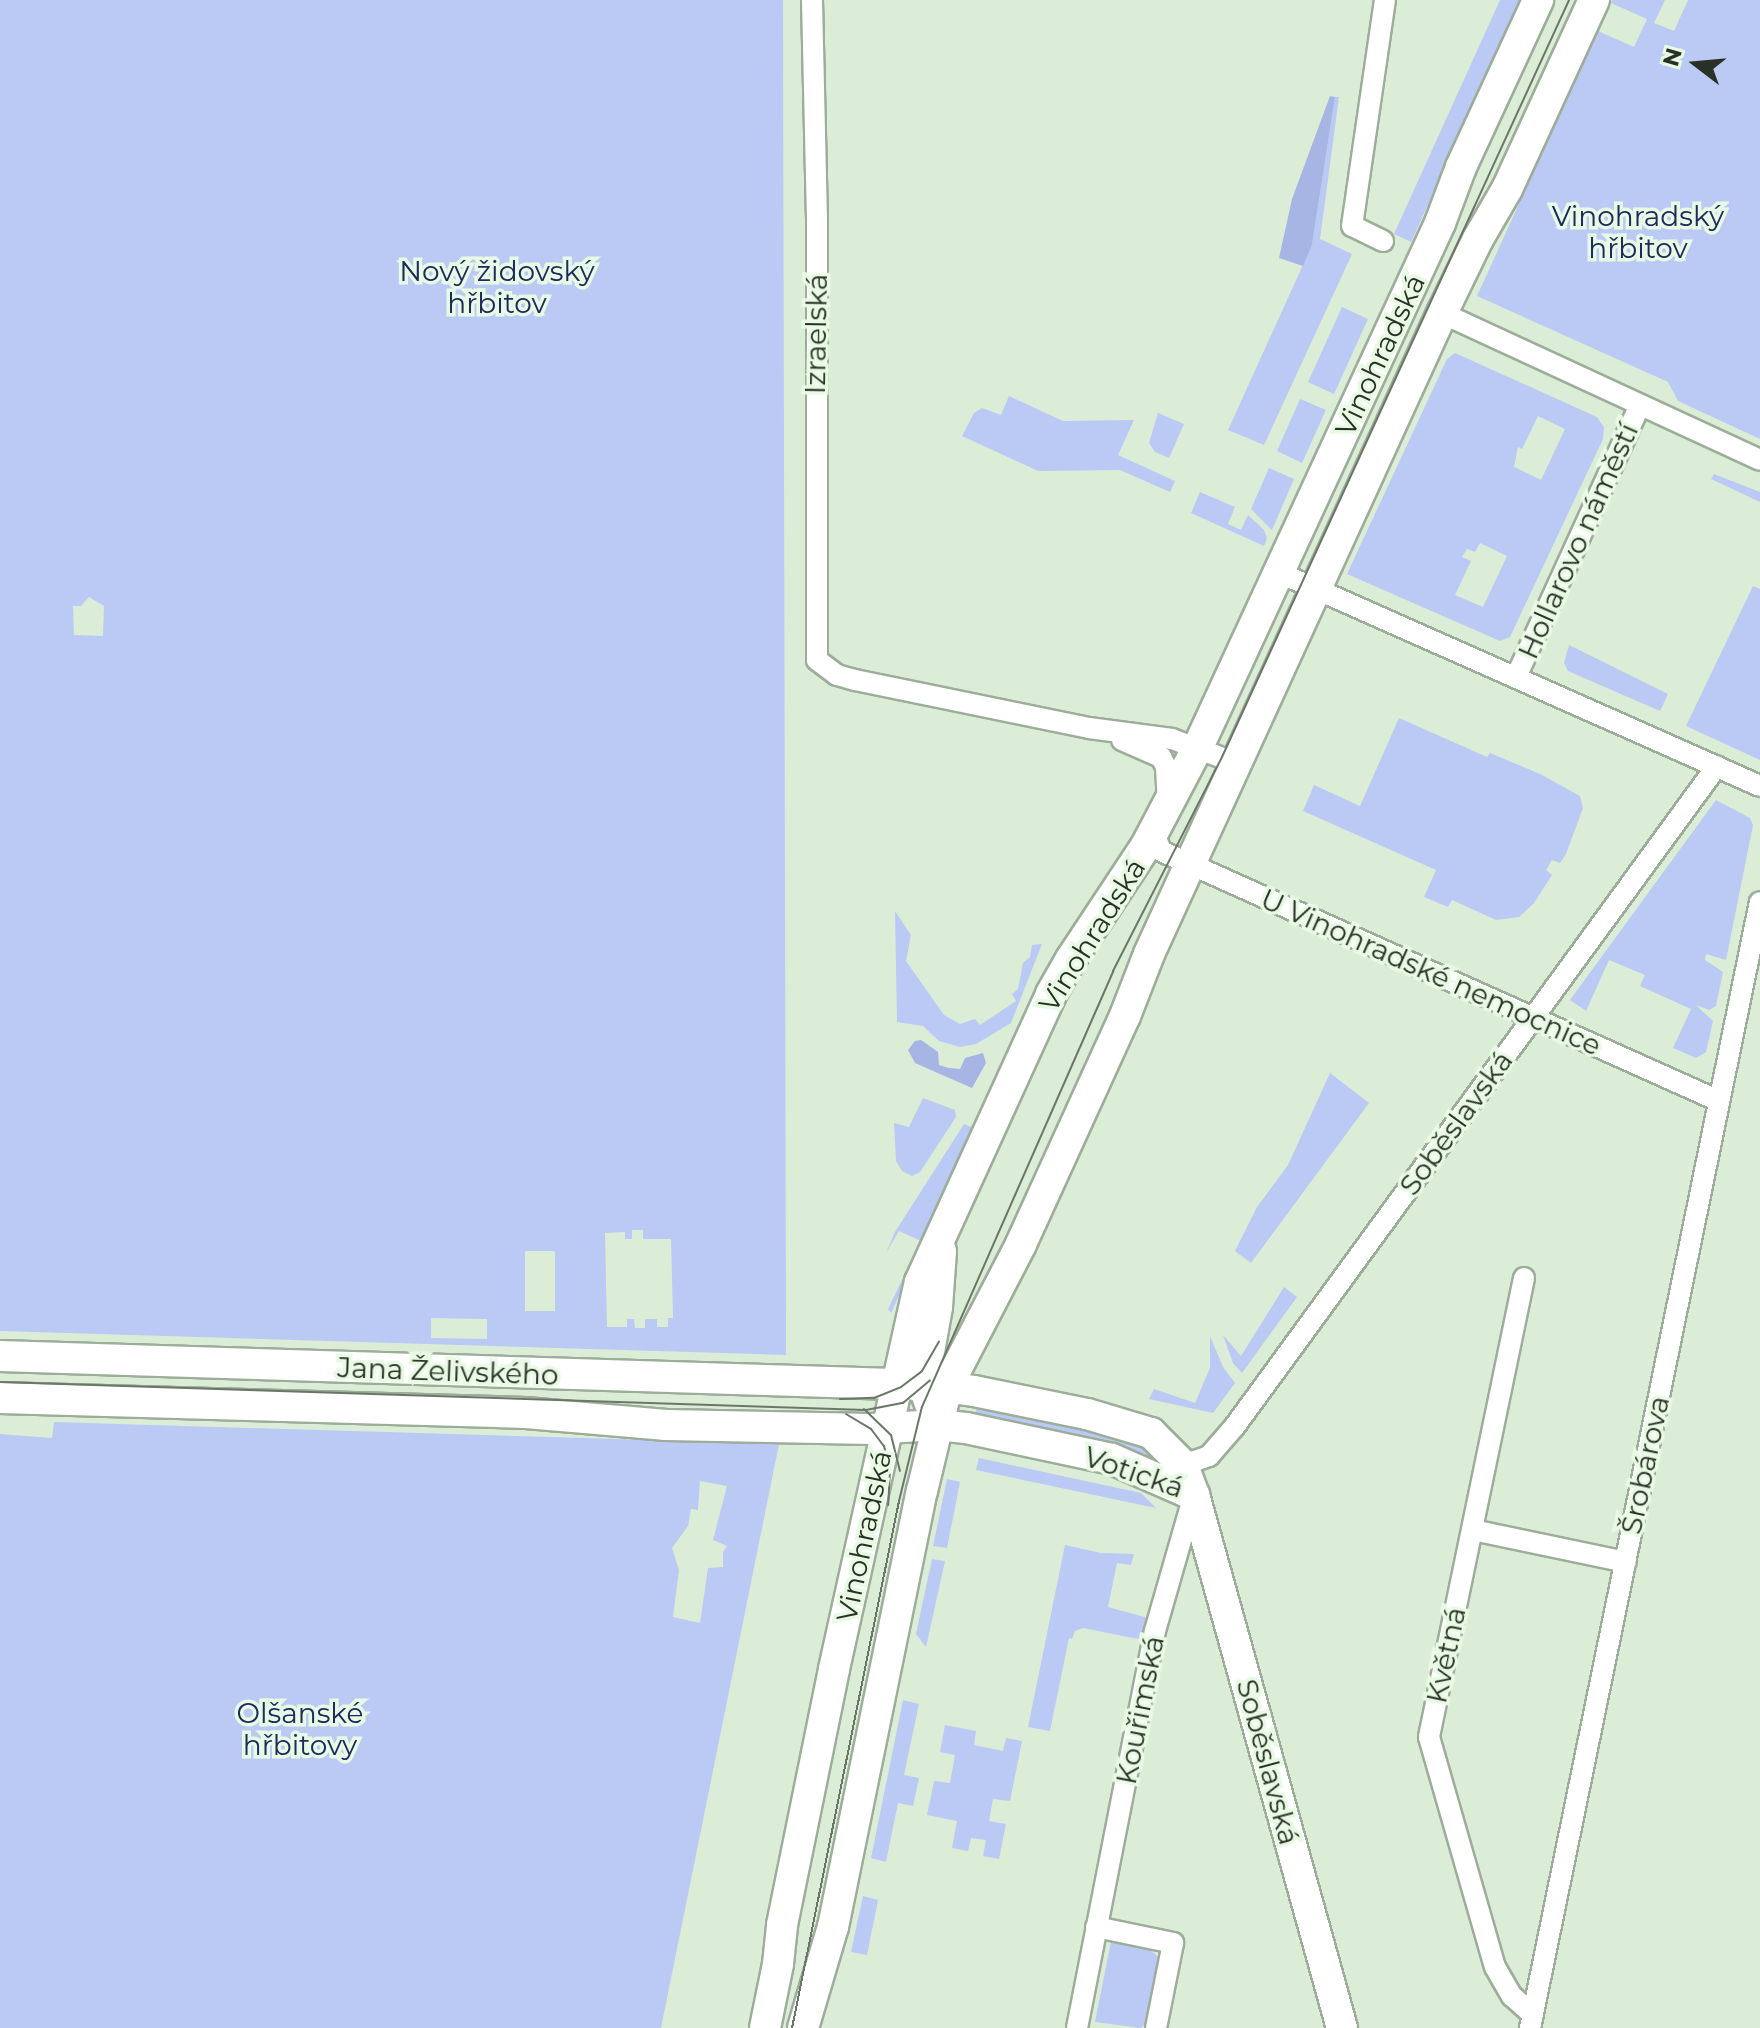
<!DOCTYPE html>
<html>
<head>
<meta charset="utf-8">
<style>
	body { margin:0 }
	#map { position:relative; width:1760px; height:2028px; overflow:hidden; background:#dbedd7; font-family:Montserrat,sans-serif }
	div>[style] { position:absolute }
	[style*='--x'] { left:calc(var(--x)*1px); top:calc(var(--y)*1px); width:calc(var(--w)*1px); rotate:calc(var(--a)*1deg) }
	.green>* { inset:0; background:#bbc9f5 }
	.forest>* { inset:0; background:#a6b5e3 }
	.roads { filter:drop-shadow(2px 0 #9cad99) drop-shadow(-2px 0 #9cad99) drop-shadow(0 2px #9cad99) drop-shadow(0 -2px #9cad99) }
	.street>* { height:20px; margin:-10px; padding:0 10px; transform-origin:10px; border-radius:10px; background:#fff }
	.secondary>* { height:30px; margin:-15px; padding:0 15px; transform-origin:15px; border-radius:15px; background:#fff }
	.tram>* { height:2px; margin:-1px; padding:0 1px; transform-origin:1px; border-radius:1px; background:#6b7669 }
	span { translate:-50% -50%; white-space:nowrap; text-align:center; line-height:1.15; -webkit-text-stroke:7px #e8fae4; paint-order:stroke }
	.park-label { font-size:28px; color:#1e2960 }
	.street-label { font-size:28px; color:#293028 }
	.north { position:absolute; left:1656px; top:24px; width:80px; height:80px; -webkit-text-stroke:6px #e8fae4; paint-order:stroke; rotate:286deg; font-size:22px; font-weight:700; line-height:32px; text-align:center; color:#293028 }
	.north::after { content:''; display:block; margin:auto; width:28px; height:36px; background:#293028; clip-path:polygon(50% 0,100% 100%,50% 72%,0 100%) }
</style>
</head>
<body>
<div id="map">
	<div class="green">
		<div style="clip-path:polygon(evenodd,0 0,783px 0,786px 1355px,0 1331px,0 0,89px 597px,104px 606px,103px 636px,74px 635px,73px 606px,81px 606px,89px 597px,0 0,632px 1230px,643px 1230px,643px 1239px,671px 1239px,673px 1318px,668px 1318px,668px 1327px,657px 1327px,657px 1319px,645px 1319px,645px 1328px,635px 1328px,634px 1319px,627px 1319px,627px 1327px,607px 1327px,605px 1233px,625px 1232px,625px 1239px,632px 1239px,632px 1230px,0 0,525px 1251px,555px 1251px,555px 1311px,525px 1311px,525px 1251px,0 0,431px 1318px,487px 1319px,487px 1339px,431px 1338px,431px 1318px)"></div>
		<div style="clip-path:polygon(1500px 0,1521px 0,1411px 242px,1394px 234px)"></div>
		<div style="clip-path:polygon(evenodd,1612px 0,1665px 0,1654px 23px,1674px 31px,1688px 0,1760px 0,1760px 439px,1678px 401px,1668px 382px,1477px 296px,1612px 0,1611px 3px,1647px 19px,1634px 47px,1598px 31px,1611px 3px)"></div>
		<div style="clip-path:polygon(1335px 97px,1339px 97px,1320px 239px,1352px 254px,1264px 445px,1228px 430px,1312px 245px)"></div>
		<div style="clip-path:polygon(1342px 307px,1368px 319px,1334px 394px,1308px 382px)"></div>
		<div style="clip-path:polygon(evenodd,1455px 353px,1597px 417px,1604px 427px,1603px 439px,1510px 637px,1500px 641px,1347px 574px,1447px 359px,1455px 353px,1538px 416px,1565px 429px,1541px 480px,1514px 467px,1518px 447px,1522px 449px,1538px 416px,1455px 353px,1480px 543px,1507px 556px,1483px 607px,1455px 595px,1471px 561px,1462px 557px,1467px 549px,1475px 552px,1480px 543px)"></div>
		<div style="clip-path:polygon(1009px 396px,1063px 421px,1134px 420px,1118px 455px,1175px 481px,1170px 492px,1120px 470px,1038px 471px,962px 436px,974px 413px,982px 408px,1001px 415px)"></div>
		<div style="clip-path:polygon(1300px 399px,1326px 410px,1302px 463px,1277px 451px)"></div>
		<div style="clip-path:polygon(1158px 413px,1184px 424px,1169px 458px,1155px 452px,1149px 443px)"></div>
		<div style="clip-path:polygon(1269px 468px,1294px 479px,1272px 530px,1251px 509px)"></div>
		<div style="clip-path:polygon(1714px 474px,1760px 492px,1760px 502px,1711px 479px)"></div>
		<div style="clip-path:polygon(1200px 492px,1235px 507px,1228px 524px,1241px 530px,1248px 515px,1264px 530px,1267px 538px,1264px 546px,1191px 513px)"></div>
		<div style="clip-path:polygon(1753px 586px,1760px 589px,1760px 760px,1686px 726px)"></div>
		<div style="clip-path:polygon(1569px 645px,1668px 694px,1660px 711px,1568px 671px,1564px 663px)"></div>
		<div style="clip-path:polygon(1399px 718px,1487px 757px,1490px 753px,1540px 774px,1580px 796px,1583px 808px,1566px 854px,1560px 863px,1552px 860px,1546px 870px,1552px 875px,1534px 903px,1519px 917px,1496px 920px,1452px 900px,1448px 907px,1424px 897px,1436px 870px,1303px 811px,1314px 785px,1360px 806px)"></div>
		<div style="clip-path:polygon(1716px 800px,1750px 818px,1753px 825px,1726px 960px,1706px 954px,1705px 960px,1723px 972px,1716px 1006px,1709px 1010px,1696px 1005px,1713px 1021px,1706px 1052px,1696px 1058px,1673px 1048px,1691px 1009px,1640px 986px,1645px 975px,1609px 960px,1586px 1011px,1570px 1000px)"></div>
		<div style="clip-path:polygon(895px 911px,911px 935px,906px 961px,944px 1015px,960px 1024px,975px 1019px,980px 1025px,1016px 1001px,1012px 994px,1018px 989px,1023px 963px,1030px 957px,1032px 945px,1042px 944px,1011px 1023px,976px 1044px,960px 1047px,939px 1041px,923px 1026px,897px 1022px)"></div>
		<div style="clip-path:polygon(1330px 1073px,1369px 1103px,1251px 1263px,1235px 1251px,1257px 1207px,1288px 1165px)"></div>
		<div style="clip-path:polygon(923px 1098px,955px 1110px,956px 1117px,920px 1172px,912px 1176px,902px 1171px,896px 1161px,894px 1123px,909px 1127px)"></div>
		<div style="clip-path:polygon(964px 1124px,976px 1129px,891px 1313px,888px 1309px,921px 1241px,899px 1231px,886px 1253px,895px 1232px)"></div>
		<div style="clip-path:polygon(1284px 1287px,1297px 1297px,1242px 1373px,1233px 1363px,1223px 1335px,1241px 1356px)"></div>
		<div style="clip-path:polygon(1210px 1336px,1223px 1367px,1235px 1383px,1213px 1413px,1149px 1399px,1154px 1389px,1195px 1403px,1210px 1368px)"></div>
		<div style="clip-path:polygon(978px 1402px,1091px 1426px,1140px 1444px,1156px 1457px,1153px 1461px,974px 1418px)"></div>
		<div style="clip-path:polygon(evenodd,54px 1422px,779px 1444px,661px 2028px,0 2028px,0 1434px,52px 1438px,54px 1422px,700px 1481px,727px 1486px,713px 1540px,727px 1546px,723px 1552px,723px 1567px,708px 1568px,700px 1623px,673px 1617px,679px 1570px,672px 1548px,688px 1526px,691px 1509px,698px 1510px,700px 1481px)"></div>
		<div style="clip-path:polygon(979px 1458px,1141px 1493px,1156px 1508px,976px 1470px)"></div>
		<div style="clip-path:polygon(947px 1479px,960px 1482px,947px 1548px,933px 1546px)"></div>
		<div style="clip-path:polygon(1065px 1545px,1101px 1553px,1134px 1554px,1131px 1565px,1117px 1563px,1108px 1607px,1148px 1618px,1143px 1640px,1083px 1628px,1075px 1631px,1072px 1639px,1069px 1638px,1050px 1731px,1028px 1727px)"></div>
		<div style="clip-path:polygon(932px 1559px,945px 1561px,926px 1647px,916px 1634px)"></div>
		<div style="clip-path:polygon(903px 1700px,919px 1704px,904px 1775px,919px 1778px,913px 1806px,898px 1803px,886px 1862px,871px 1858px)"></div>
		<div style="clip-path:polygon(945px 1725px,976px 1731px,974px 1745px,1003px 1751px,1006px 1738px,1022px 1741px,1010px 1801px,993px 1799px,989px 1821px,1006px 1824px,999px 1859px,983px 1856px,986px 1840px,971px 1838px,968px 1851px,952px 1848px,957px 1821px,927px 1815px,934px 1781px,950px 1783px,955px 1755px,940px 1752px)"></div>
		<div style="clip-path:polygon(863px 1896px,878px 1900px,867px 1955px,851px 1952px)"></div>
		<div style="clip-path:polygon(1111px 1942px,1147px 1948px,1159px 1957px,1145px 2024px,1141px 2028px,1095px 2022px)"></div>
	</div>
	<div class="forest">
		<div style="clip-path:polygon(1330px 96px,1335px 97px,1312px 245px,1303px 266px,1279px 258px,1292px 199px)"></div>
		<div style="clip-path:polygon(921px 1040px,938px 1052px,939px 1065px,949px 1068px,960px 1069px,965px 1058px,983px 1053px,986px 1063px,972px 1088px,915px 1063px,908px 1050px,915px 1041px)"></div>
	</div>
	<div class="roads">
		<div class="street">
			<div style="--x:812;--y:0;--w:216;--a:88.7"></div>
			<div style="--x:817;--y:216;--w:444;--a:90"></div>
			<div style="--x:817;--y:660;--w:25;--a:37"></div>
			<div style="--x:837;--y:675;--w:19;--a:16"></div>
			<div style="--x:855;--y:680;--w:239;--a:11.6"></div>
			<div style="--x:1089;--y:728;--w:84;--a:7.5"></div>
			<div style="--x:1172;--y:739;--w:68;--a:20.6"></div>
			<div style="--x:1383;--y:241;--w:34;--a:-154"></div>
			<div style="--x:1352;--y:226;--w:228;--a:-81.7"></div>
			<div style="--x:1442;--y:313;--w:350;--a:24.8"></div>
			<div style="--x:1280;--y:573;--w:525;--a:23.93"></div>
			<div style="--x:1516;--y:677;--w:299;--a:-65.5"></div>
			<div style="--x:1122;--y:740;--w:43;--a:23.6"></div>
			<div style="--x:1161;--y:757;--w:11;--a:63"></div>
			<div style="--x:1166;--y:767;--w:34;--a:87"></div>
			<div style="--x:1154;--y:832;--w:20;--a:70"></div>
			<div style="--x:1161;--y:851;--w:611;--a:24.13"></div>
			<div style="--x:1524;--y:1278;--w:469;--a:101.7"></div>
			<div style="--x:1429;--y:1737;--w:239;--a:74"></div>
			<div style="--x:1495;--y:1967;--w:34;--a:60"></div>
			<div style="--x:1512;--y:1996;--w:28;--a:42"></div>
			<div style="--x:1183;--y:1465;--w:28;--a:-19"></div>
			<div style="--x:1209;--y:1456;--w:40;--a:-49"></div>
			<div style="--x:1235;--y:1426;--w:817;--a:-53.86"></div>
			<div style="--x:1473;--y:1530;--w:156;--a:11.8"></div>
			<div style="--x:1096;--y:1927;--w:79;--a:11.7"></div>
			<div style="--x:1173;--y:1943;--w:87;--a:101.3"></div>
			<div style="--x:1077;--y:2028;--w:405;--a:-78.9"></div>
			<div style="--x:1155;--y:1631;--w:141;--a:-74"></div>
			<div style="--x:1530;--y:2028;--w:1149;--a:-78.46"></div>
		</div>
		<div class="secondary">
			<div style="--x:0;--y:1356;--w:926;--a:1.79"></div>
			<div style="--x:926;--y:1385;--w:48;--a:7.1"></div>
			<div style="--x:974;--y:1391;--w:115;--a:11.5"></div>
			<div style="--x:1087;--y:1414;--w:67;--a:16.5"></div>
			<div style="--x:1151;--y:1433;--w:45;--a:45"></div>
			<div style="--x:1183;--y:1465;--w:32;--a:70"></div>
			<div style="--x:1194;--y:1495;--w:553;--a:74.48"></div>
			<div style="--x:0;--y:1398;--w:526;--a:1.63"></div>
			<div style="--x:526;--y:1413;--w:141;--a:4.9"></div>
			<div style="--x:666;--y:1425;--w:205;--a:1.1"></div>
			<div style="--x:871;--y:1429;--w:66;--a:-3.5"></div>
			<div style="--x:937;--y:1425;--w:29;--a:6"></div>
			<div style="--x:966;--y:1428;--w:149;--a:12"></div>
			<div style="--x:1112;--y:1459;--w:90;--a:23.7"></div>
			<div style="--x:930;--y:1404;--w:20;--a:-110"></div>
			<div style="--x:923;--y:1385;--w:79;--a:-79.8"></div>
			<div style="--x:937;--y:1307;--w:56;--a:-85.9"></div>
			<div style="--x:765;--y:2028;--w:65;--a:-78.5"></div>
			<div style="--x:778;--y:1964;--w:39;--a:-84"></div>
			<div style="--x:782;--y:1925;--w:261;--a:-78.5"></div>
			<div style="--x:834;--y:1669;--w:396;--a:-77.5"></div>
			<div style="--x:920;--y:1282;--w:316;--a:-65.5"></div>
			<div style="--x:1051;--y:994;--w:40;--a:-60.3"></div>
			<div style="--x:1071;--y:959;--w:138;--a:-56.5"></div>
			<div style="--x:1147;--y:844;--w:110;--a:-62.3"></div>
			<div style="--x:1198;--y:747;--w:577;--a:-65.21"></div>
			<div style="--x:1440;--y:223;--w:60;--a:-69.4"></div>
			<div style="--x:1461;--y:167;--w:184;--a:-65.2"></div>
			<div style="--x:803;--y:2028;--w:105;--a:-73.5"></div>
			<div style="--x:833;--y:1927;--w:445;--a:-78.5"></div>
			<div style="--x:922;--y:1491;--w:107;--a:-76.5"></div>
			<div style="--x:947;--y:1387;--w:161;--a:-62.6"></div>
			<div style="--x:1021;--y:1244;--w:251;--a:-65.5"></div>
			<div style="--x:1125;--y:1016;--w:66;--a:-68.8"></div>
			<div style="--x:1149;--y:954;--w:705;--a:-65.43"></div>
			<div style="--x:1442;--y:313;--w:82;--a:-64.1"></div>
			<div style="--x:1478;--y:239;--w:58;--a:-59.9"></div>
			<div style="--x:1507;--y:189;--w:208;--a:-65.3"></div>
		</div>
	</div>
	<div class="tram">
		<div style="--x:0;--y:1382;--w:866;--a:1.85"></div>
		<div style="--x:866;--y:1410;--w:38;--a:-11"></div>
		<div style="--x:903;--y:1403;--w:35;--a:-40"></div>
		<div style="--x:840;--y:1399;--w:34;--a:-2"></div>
		<div style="--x:874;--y:1398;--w:29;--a:-22"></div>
		<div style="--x:901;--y:1387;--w:26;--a:-37"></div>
		<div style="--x:922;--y:1371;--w:34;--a:-60"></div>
		<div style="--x:864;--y:1409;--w:37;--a:44"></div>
		<div style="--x:891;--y:1435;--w:37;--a:76"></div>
		<div style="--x:846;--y:1414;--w:29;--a:31"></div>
		<div style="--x:871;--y:1429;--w:21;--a:53"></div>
		<div style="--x:884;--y:1446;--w:25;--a:76"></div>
		<div style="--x:890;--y:1470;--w:35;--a:93"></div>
		<div style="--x:792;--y:2028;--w:538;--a:-78.52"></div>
		<div style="--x:899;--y:1501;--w:97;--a:-76.3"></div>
		<div style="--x:922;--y:1407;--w:476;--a:-66.3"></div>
		<div style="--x:1113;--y:971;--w:240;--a:-63"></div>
		<div style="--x:1222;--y:757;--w:833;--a:-65.37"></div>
	</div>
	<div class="park-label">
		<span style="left:1638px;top:232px">Vinohradský<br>hřbitov</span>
		<span style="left:497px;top:287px">Nový židovský<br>hřbitov</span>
		<span style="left:300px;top:1729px">Olšanské<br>hřbitovy</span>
	</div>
	<div class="street-label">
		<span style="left:816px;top:334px;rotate:-89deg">Izraelská</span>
		<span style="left:1380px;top:355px;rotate:-65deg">Vinohradská</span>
		<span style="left:1578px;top:541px;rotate:-66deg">Hollarovo náměstí</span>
		<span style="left:1092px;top:935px;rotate:-58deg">Vinohradská</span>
		<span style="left:1431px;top:972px;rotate:24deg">U Vinohradské nemocnice</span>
		<span style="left:1456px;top:1123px;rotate:-54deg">Soběslavská</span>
		<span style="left:448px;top:1371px;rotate:2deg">Jana Želivského</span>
		<span style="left:1645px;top:1465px;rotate:-78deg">Šrobárova</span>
		<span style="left:1134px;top:1472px;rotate:19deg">Votická</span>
		<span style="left:864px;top:1536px;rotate:-78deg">Vinohradská</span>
		<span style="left:1446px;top:1655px;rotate:-78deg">Květná</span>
		<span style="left:1140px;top:1710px;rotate:-79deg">Kouřimská</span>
		<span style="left:1268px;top:1762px;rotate:75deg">Soběslavská</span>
	</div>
	<div class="north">N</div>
</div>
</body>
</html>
